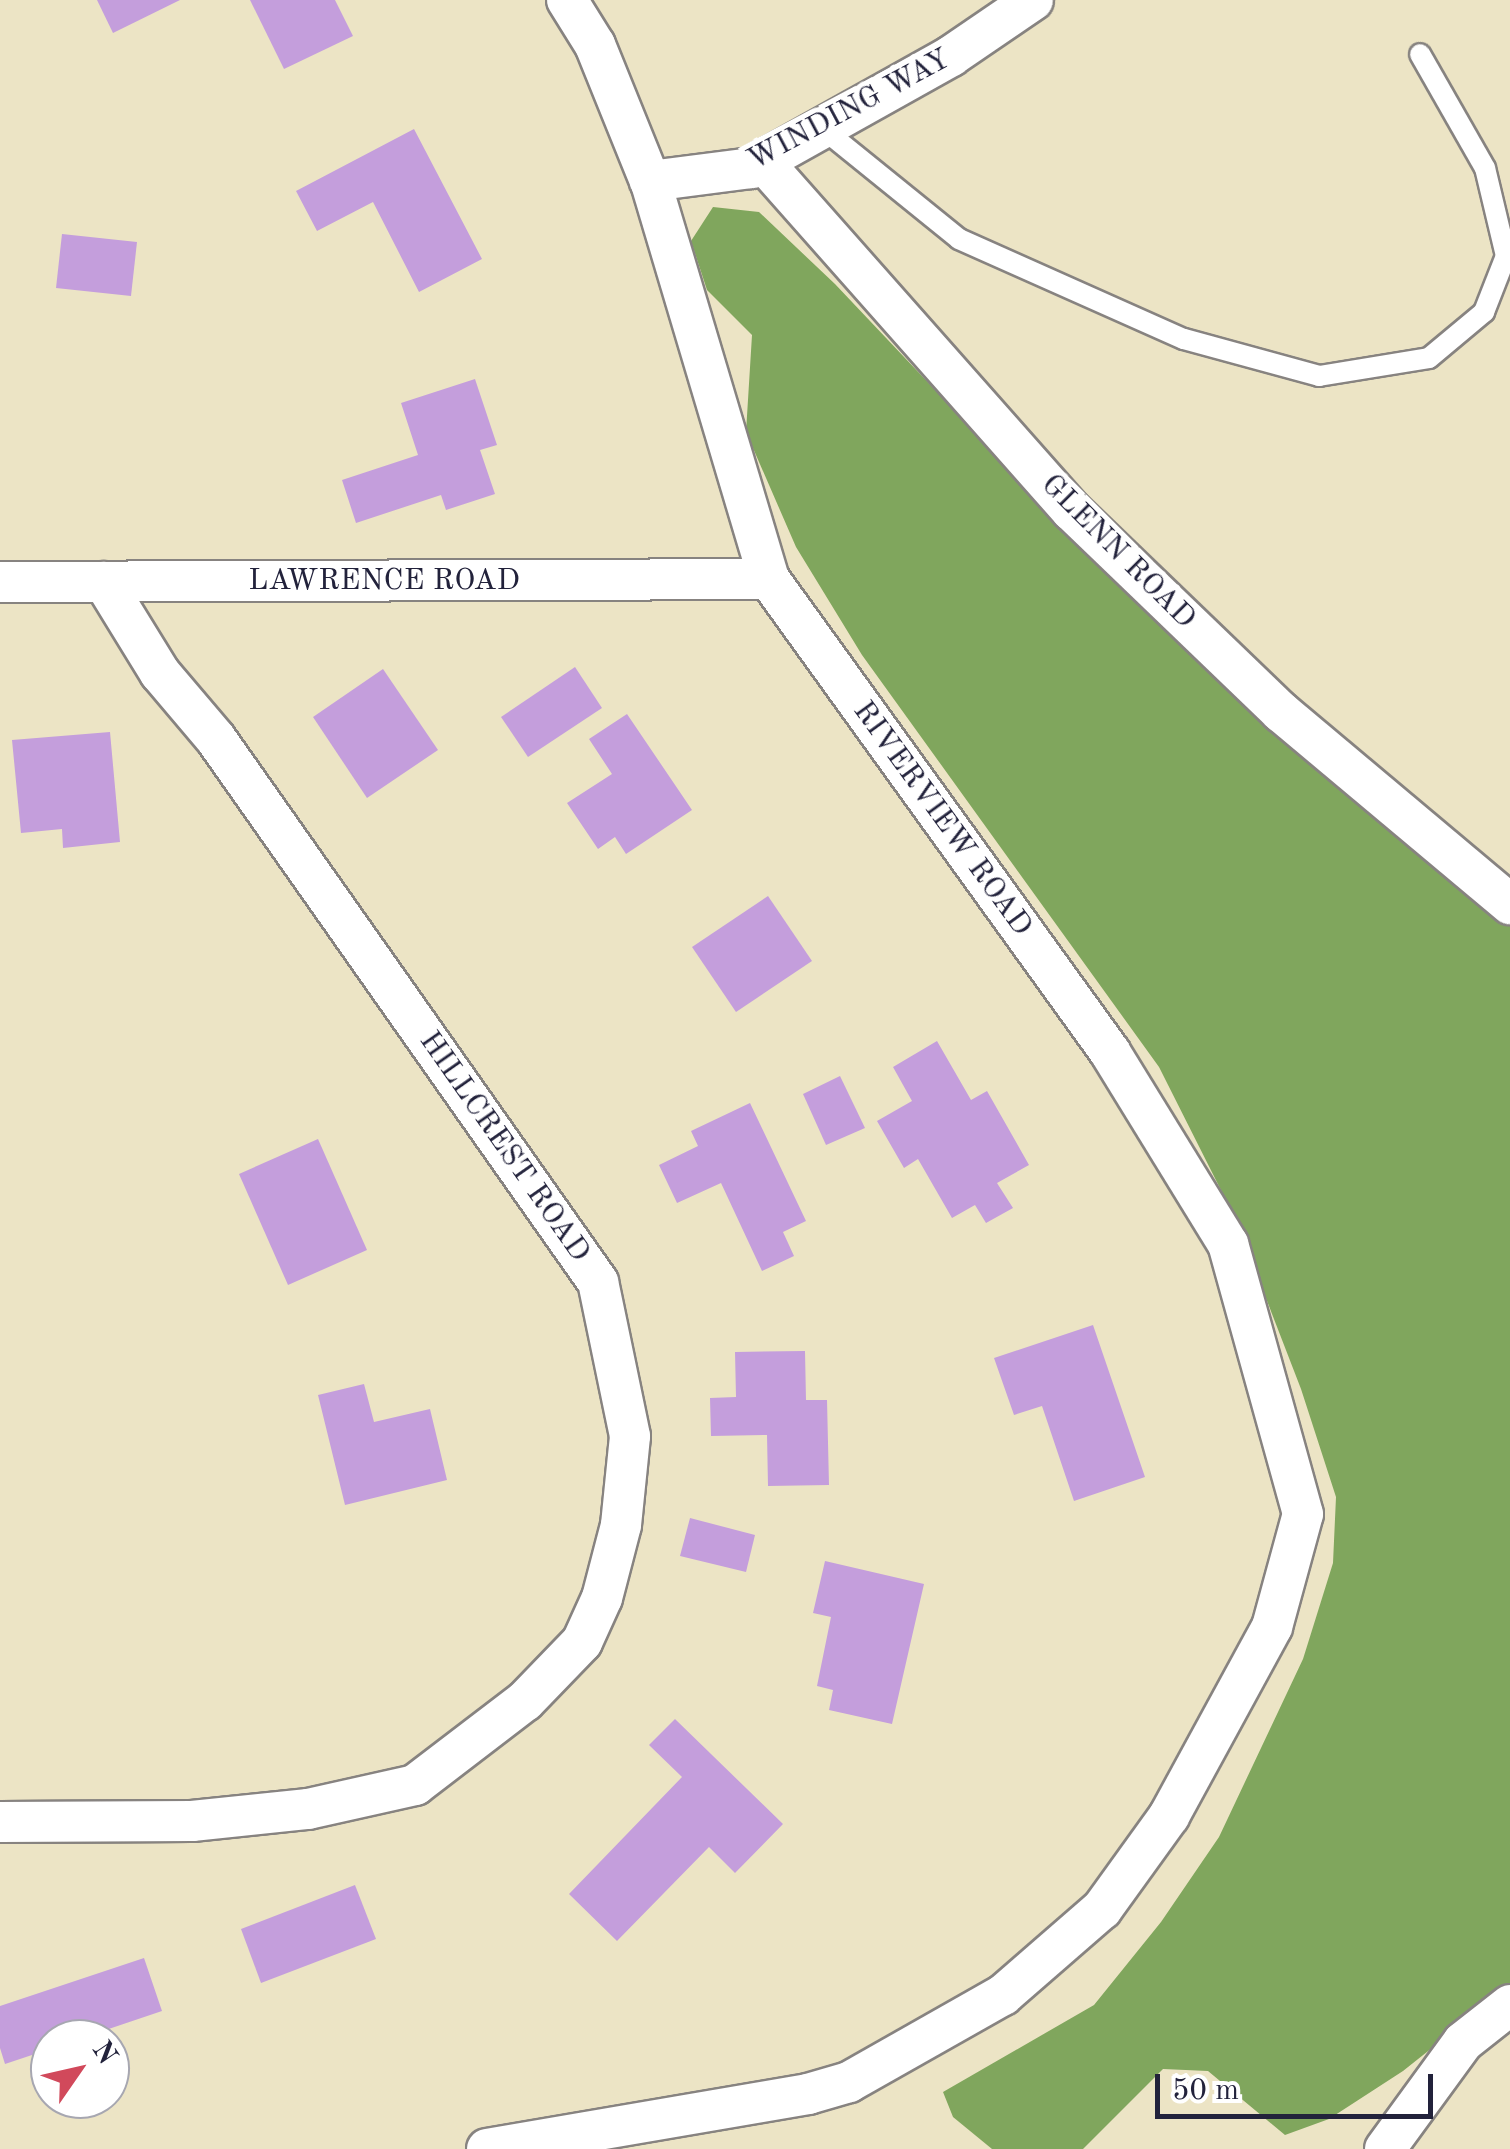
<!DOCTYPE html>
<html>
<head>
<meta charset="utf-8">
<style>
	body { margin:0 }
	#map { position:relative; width:1510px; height:2149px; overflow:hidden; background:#ece4c5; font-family:"Old Standard TT",serif }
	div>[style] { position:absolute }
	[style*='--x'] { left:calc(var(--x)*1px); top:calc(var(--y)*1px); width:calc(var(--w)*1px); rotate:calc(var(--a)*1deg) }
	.forest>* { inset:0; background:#80a65d }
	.building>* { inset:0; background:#c49edc }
	.roads { filter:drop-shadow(2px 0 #878380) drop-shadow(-2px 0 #878380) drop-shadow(0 2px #878380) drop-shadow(0 -2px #878380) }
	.service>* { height:20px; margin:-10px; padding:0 10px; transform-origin:10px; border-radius:10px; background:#fff }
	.minor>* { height:40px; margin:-20px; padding:0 20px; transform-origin:20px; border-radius:20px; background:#fff }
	span { translate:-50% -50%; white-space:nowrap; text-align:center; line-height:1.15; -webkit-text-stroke:10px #fff; paint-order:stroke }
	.street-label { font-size:30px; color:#22223b }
	.north { position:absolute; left:30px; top:2019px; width:100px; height:100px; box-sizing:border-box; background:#fff; border:2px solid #a7a7b1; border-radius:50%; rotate:56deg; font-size:28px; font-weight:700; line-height:40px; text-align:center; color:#22223b }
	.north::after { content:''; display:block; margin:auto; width:35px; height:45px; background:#d1495b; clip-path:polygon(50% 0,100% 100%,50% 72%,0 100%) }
	.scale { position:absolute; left:1155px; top:2074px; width:278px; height:45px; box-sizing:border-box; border:5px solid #22223b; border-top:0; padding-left:12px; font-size:30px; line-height:35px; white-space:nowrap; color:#22223b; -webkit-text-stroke:8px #fff; paint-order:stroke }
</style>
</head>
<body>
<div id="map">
	<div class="forest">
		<div style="clip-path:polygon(713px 207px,759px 212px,835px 284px,1096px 560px,1510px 923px,1510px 1986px,1403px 2071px,1329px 2119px,1285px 2135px,1208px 2071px,1163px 2069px,1083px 2149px,992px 2149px,953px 2117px,943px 2092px,1094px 2005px,1161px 1922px,1219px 1837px,1303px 1659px,1333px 1563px,1336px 1497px,1301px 1389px,1235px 1218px,1159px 1067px,862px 655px,796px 547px,746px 432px,752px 335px,707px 290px,691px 241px)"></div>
	</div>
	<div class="building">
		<div style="clip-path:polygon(97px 0,180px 0,113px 33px)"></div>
		<div style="clip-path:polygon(250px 0,335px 0,353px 36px,284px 69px)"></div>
		<div style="clip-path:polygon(414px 129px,482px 259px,419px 292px,373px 202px,317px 231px,296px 191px)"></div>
		<div style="clip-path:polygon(62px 234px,137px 242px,131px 296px,56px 288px)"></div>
		<div style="clip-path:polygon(475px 379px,497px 445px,480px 450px,495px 494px,446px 510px,441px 495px,356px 523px,342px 480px,418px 455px,401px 403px)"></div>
		<div style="clip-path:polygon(575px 667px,602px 708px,528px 757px,501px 717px)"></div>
		<div style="clip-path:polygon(383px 669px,438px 750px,367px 798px,313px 717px)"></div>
		<div style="clip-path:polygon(627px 714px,692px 810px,626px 854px,615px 837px,598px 849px,567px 803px,612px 774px,589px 739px)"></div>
		<div style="clip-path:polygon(110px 732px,120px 842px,63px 848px,62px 829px,21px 833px,12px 740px)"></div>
		<div style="clip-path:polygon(768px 896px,812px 961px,736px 1012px,692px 947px)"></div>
		<div style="clip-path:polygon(937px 1041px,971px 1100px,987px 1091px,1029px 1165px,997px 1183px,1013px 1208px,986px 1223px,975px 1205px,952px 1218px,918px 1159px,904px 1168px,877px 1121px,912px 1101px,893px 1067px)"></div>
		<div style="clip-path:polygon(840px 1076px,865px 1128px,826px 1145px,803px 1094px)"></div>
		<div style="clip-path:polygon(750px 1103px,806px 1221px,783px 1232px,794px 1256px,762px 1271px,721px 1183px,677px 1203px,659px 1165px,698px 1146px,691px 1131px)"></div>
		<div style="clip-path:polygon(318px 1139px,367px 1250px,288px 1285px,239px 1174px)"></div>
		<div style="clip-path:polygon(1093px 1325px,1145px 1477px,1074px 1501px,1042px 1406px,1014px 1415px,994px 1358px)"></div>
		<div style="clip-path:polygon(805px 1351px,806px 1400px,827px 1400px,829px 1485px,768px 1486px,767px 1435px,711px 1436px,710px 1398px,736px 1397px,735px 1352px)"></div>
		<div style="clip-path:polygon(364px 1384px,374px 1422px,430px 1409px,447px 1480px,345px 1505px,318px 1395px)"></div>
		<div style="clip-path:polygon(690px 1518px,755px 1535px,746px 1572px,680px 1556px)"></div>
		<div style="clip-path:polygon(825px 1561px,924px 1584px,892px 1724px,829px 1710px,833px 1690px,817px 1686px,831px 1617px,813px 1613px)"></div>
		<div style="clip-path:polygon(675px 1719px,783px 1824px,735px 1873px,709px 1847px,617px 1941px,569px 1894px,682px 1777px,649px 1745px)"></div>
		<div style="clip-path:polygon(355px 1885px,376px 1939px,261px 1983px,241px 1929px)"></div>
		<div style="clip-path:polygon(144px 1958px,162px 2011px,79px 2039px,50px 2039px,50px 2049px,5px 2064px,0 2048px,0 2006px)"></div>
	</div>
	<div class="roads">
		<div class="service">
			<div style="--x:822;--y:128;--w:176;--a:39"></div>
			<div style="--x:959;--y:239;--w:246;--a:24"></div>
			<div style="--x:1184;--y:339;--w:140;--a:15.3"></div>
			<div style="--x:1319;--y:376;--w:111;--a:-9.3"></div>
			<div style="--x:1429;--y:358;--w:72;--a:-39.9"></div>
			<div style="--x:1484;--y:312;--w:60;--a:-68.6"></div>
			<div style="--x:1506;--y:256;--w:90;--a:-103.4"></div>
			<div style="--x:1485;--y:168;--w:131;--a:-119.7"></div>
		</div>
		<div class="minor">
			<div style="--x:763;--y:162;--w:466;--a:48.5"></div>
			<div style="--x:1072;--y:511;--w:290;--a:43.9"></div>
			<div style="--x:1281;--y:712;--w:299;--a:40"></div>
			<div style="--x:650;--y:181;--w:102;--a:-7.3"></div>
			<div style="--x:751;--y:168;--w:229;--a:-29.2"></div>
			<div style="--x:951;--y:56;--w:99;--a:-34.3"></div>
			<div style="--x:0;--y:582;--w:769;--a:-0.22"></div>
			<div style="--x:0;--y:1822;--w:192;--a:-0.3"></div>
			<div style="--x:192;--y:1821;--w:117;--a:-5.9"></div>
			<div style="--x:308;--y:1809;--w:110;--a:-12.6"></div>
			<div style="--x:415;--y:1785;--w:138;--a:-37.4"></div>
			<div style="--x:525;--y:1701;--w:82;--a:-46"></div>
			<div style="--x:582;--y:1642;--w:48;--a:-65.6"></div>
			<div style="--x:602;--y:1598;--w:75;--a:-75.4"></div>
			<div style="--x:621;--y:1525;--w:89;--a:-84.2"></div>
			<div style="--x:630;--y:1436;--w:157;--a:-101.7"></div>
			<div style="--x:598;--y:1282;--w:664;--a:-125.13"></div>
			<div style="--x:216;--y:739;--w:87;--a:-130.3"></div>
			<div style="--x:160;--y:673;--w:107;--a:-121.6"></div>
			<div style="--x:487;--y:2149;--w:326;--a:-9.7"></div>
			<div style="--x:808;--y:2094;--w:43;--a:-16.3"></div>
			<div style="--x:849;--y:2082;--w:177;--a:-29.5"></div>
			<div style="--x:1003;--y:1995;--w:131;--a:-41"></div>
			<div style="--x:1102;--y:1909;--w:115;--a:-54.2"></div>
			<div style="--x:1169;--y:1816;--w:215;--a:-61.4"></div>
			<div style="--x:1272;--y:1627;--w:117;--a:-74.7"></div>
			<div style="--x:1303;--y:1514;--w:280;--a:-105.5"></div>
			<div style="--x:1228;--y:1244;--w:225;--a:-121.6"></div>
			<div style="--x:1110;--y:1052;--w:583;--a:-125.79"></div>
			<div style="--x:769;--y:579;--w:415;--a:-106.6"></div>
			<div style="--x:650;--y:181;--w:147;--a:-112"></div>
			<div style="--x:595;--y:45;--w:53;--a:-121.9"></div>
			<div style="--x:1385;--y:2149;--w:132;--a:-53.9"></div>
			<div style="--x:1463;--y:2042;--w:60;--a:-38.2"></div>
		</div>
	</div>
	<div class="street-label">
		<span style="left:849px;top:110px;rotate:-28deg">WINDING WAY</span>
		<span style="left:1118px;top:552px;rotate:45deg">GLENN ROAD</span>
		<span style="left:384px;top:581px">LAWRENCE ROAD</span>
		<span style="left:942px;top:819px;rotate:54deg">RIVERVIEW ROAD</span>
		<span style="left:504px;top:1147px;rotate:55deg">HILLCREST ROAD</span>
	</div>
	<div class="north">N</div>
	<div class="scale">50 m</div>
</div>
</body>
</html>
